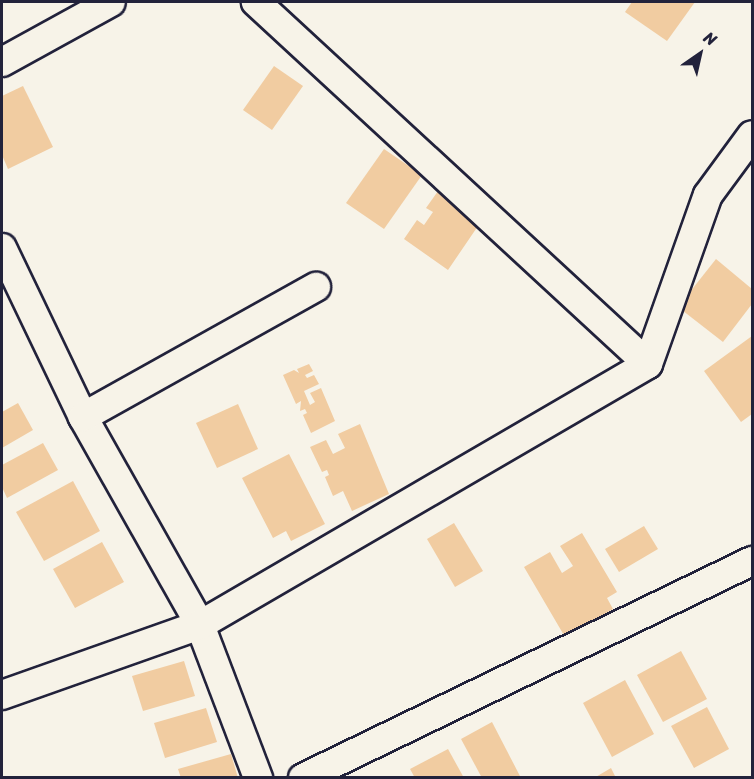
<!DOCTYPE html>
<html>
<head>
<meta charset="utf-8">
<style>
	body { margin:0 }
	#map { position:relative; width:754px; height:779px; overflow:hidden; background:#f7f3e8; font-family:Sriracha,sans-serif }
	div>[style] { position:absolute }
	[style*='--x'] { left:calc(var(--x)*1px); top:calc(var(--y)*1px); width:calc(var(--w)*1px); rotate:calc(var(--a)*1deg) }
	.building>* { inset:0; background:#f1cca1 }
	.roads { filter:drop-shadow(2px 0 #22223b) drop-shadow(-2px 0 #22223b) drop-shadow(0 2px #22223b) drop-shadow(0 -2px #22223b) }
	.street>* { height:28px; margin:-14px; padding:0 14px; transform-origin:14px; border-radius:14px; background:#f7f3e8 }
	span { translate:-50% -50%; white-space:nowrap; text-align:center; line-height:1.15; -webkit-text-stroke:5px #f7f3e8; paint-order:stroke }
	.frame { position:absolute; inset:0; border:3px solid #22223b; pointer-events:none }
	.north { position:absolute; left:670px; top:24px; width:60px; height:60px; -webkit-text-stroke:4px #f7f3e8; paint-order:stroke; rotate:34deg; font-size:16px; font-weight:700; line-height:24px; text-align:center; color:#22223b }
	.north::after { content:''; display:block; margin:auto; width:21px; height:27px; background:#22223b; clip-path:polygon(50% 0,100% 100%,50% 72%,0 100%) }
</style>
</head>
<body>
<div id="map">
	<div class="building">
		<div style="clip-path:polygon(632px 2px,695px 2px,667px 41px,625px 12px)"></div>
		<div style="clip-path:polygon(274px 66px,303px 86px,272px 130px,243px 110px)"></div>
		<div style="clip-path:polygon(23px 86px,53px 147px,8px 169px,2px 155px,2px 96px)"></div>
		<div style="clip-path:polygon(384px 149px,422px 175px,384px 229px,346px 203px)"></div>
		<div style="clip-path:polygon(443px 184px,478px 208px,469px 221px,478px 226px,448px 270px,404px 239px,417px 220px,424px 225px,433px 212px,426px 208px)"></div>
		<div style="clip-path:polygon(716px 259px,752px 289px,752px 304px,723px 342px,678px 307px)"></div>
		<div style="clip-path:polygon(752px 336px,752px 414px,741px 422px,704px 371px)"></div>
		<div style="clip-path:polygon(309px 364px,313px 371px,305px 375px,307px 378px,314px 375px,319px 384px,304px 391px,310px 405px,315px 402px,310px 393px,321px 388px,335px 421px,311px 433px,303px 415px,307px 413px,305px 409px,300px 411px,301px 401px,296px 404px,283px 375px,294px 370px,299px 373px,297px 369px)"></div>
		<div style="clip-path:polygon(18px 403px,33px 430px,2px 448px,2px 412px)"></div>
		<div style="clip-path:polygon(238px 404px,258px 449px,217px 468px,196px 423px)"></div>
		<div style="clip-path:polygon(360px 424px,389px 494px,352px 511px,343px 491px,333px 496px,325px 477px,329px 475px,327px 470px,322px 472px,310px 447px,326px 440px,333px 454px,345px 448px,338px 434px)"></div>
		<div style="clip-path:polygon(43px 443px,58px 470px,7px 498px,2px 487px,2px 465px)"></div>
		<div style="clip-path:polygon(289px 454px,325px 524px,291px 541px,286px 531px,273px 538px,242px 478px)"></div>
		<div style="clip-path:polygon(73px 481px,100px 531px,44px 561px,16px 512px)"></div>
		<div style="clip-path:polygon(454px 523px,483px 571px,455px 587px,427px 539px)"></div>
		<div style="clip-path:polygon(644px 526px,658px 549px,619px 572px,605px 549px)"></div>
		<div style="clip-path:polygon(582px 533px,617px 592px,607px 598px,613px 609px,565px 637px,524px 567px,550px 552px,562px 573px,573px 566px,560px 546px)"></div>
		<div style="clip-path:polygon(102px 542px,124px 582px,75px 608px,53px 569px)"></div>
		<div style="clip-path:polygon(681px 651px,707px 699px,663px 722px,637px 675px)"></div>
		<div style="clip-path:polygon(184px 661px,195px 696px,143px 711px,132px 676px)"></div>
		<div style="clip-path:polygon(625px 680px,654px 734px,612px 757px,583px 703px)"></div>
		<div style="clip-path:polygon(707px 707px,729px 749px,694px 768px,671px 726px)"></div>
		<div style="clip-path:polygon(206px 708px,217px 742px,165px 758px,154px 723px)"></div>
		<div style="clip-path:polygon(492px 722px,521px 778px,482px 778px,461px 739px)"></div>
		<div style="clip-path:polygon(448px 749px,464px 778px,415px 778px,410px 769px)"></div>
		<div style="clip-path:polygon(231px 754px,238px 778px,181px 778px,178px 769px)"></div>
		<div style="clip-path:polygon(611px 768px,616px 778px,594px 778px)"></div>
	</div>
	<div class="roads">
		<div class="street">
			<div style="--x:2;--y:62;--w:124;--a:-28.8"></div>
			<div style="--x:2;--y:248;--w:187;--a:64.4"></div>
			<div style="--x:83;--y:417;--w:239;--a:60.6"></div>
			<div style="--x:200;--y:625;--w:164;--a:69.2"></div>
			<div style="--x:648;--y:364;--w:179;--a:-70.5"></div>
			<div style="--x:708;--y:195;--w:74;--a:-53.7"></div>
			<div style="--x:83;--y:417;--w:267;--a:-29.2"></div>
			<div style="--x:2;--y:695;--w:210;--a:-19.5"></div>
			<div style="--x:200;--y:625;--w:518;--a:-30.22"></div>
			<div style="--x:648;--y:364;--w:534;--a:-137.28"></div>
			<div style="--x:303;--y:778;--w:499;--a:-25.8"></div>
		</div>
	</div>
	<div class="frame"></div>
	<div class="north">N</div>
</div>
</body>
</html>
